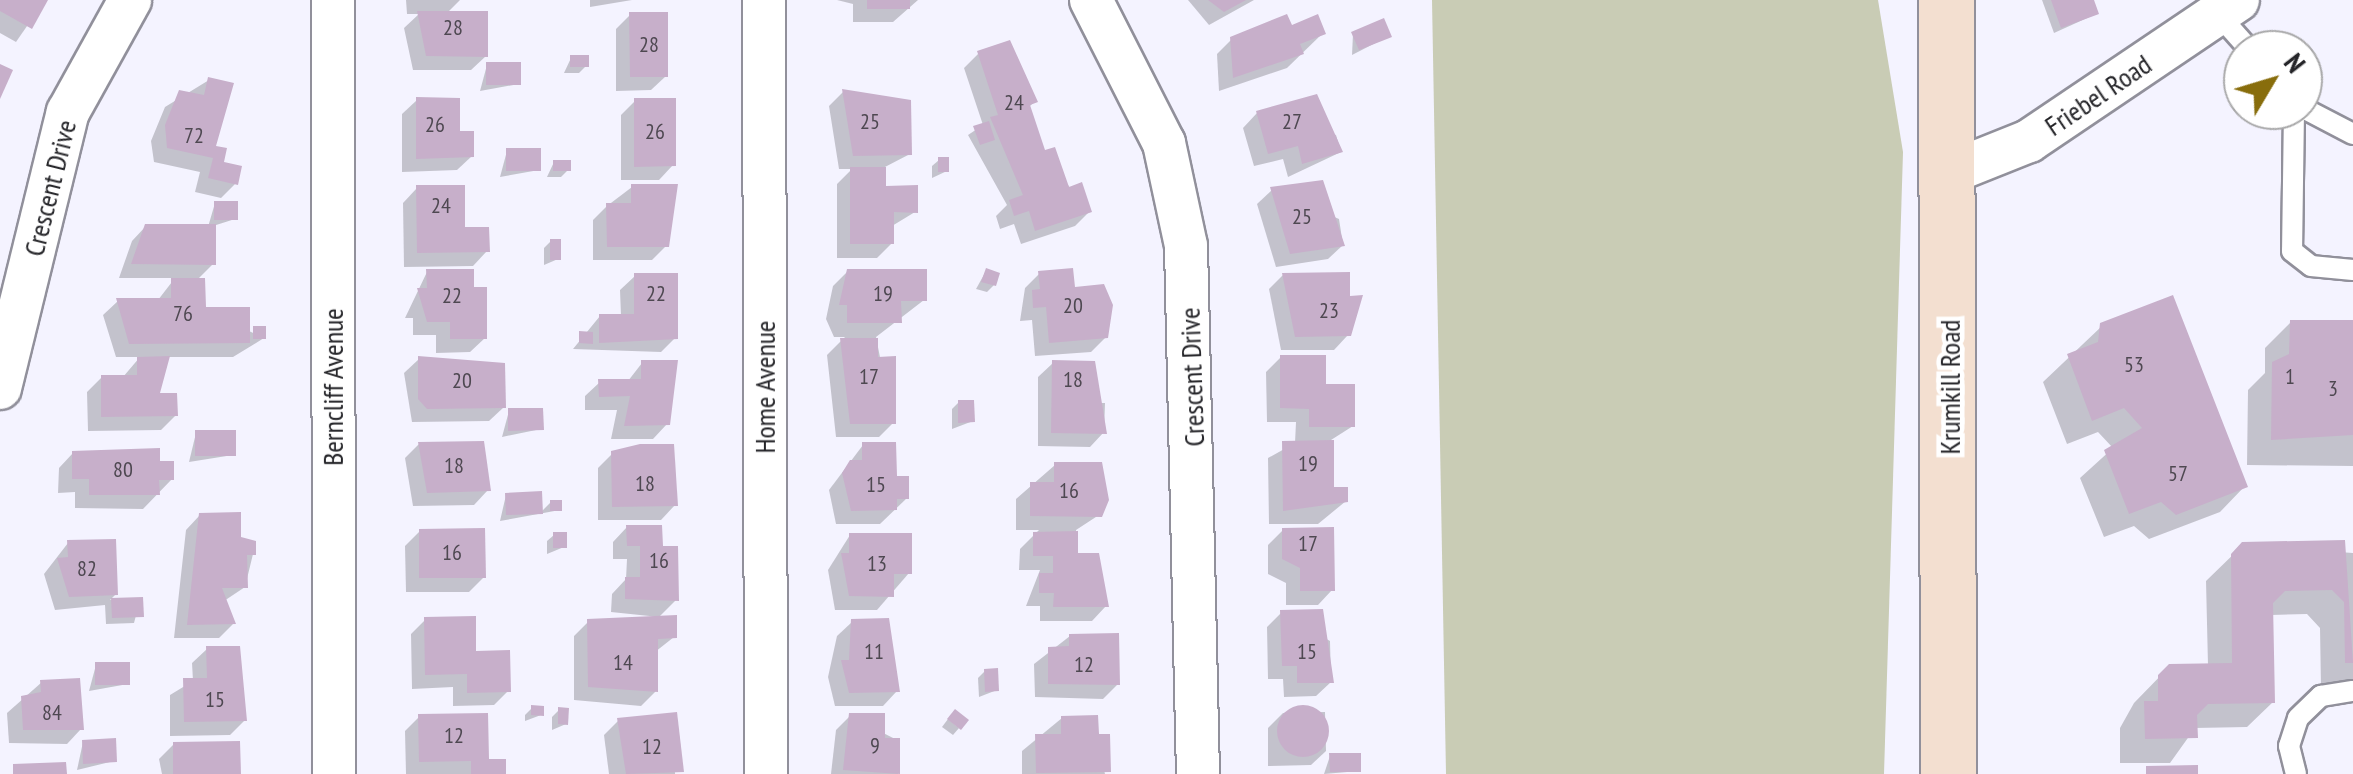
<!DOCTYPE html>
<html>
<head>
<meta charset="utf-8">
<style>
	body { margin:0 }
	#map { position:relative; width:2353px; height:774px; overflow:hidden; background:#f4f3ff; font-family:"PT Sans Narrow",sans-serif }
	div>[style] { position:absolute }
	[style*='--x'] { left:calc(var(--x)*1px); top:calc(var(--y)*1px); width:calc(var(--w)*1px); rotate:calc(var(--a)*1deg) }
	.green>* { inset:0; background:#c9ccb5 }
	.shadow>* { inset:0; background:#0003 }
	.building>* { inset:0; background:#c7afca }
	.round { border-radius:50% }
	.roads { filter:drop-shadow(2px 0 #91909b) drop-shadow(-2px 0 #91909b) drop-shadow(0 2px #91909b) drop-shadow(0 -2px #91909b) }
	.lane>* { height:20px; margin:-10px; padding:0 10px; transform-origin:10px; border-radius:10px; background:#fff }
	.street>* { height:42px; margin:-21px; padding:0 21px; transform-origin:21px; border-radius:21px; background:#fff }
	.secondary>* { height:55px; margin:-27.5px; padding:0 27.5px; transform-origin:27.5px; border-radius:27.5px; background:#f3dfd0 }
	span { translate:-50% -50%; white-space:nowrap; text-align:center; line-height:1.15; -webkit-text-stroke:9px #fff; paint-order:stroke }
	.number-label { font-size:22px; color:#4e4851 }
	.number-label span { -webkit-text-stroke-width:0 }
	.street-label { font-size:28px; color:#252529 }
	.north { position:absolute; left:2223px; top:30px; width:100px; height:100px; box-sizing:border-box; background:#fff; border:2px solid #a8a8a9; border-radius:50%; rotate:52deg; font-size:28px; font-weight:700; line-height:40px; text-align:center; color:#252529 }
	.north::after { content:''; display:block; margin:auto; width:35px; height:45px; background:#886d0c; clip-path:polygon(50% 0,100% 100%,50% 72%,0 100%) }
</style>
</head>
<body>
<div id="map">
	<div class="green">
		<div style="clip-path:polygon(1432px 0,1878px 0,1903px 152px,1884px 774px,1446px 774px)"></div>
	</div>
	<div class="shadow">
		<div style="clip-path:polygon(0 0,45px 0,16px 42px,0 33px)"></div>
		<div style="clip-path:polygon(406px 0,460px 0,446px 14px,486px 56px,471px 70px,413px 70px,404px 28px,419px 14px,407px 14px)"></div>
		<div style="clip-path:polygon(590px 0,632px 0,590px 7px)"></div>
		<div style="clip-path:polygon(837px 0,918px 0,893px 22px,853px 22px,853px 4px)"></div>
		<div style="clip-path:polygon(1188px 0,1254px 0,1209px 25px)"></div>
		<div style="clip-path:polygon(2042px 0,2091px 0,2096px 14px,2054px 33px)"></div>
		<div style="clip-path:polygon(630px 15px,666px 76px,651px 90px,616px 91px,616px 29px)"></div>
		<div style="clip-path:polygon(1290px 28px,1323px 33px,1287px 68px,1219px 91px,1217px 54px,1232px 39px)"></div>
		<div style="clip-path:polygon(1353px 34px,1389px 36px,1352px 55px)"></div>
		<div style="clip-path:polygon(978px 54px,1035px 101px,1028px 108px,1043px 153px,1089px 212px,1075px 226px,1021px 244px,1014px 224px,1000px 229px,996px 216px,1007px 205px,968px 135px,983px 125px,964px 68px)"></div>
		<div style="clip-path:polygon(571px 58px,586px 66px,579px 73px,564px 73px)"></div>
		<div style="clip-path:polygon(487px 65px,519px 84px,480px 91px)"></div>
		<div style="clip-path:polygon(209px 80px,213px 148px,235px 184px,221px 198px,195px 192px,200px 172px,154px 162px,151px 141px,165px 107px)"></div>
		<div style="clip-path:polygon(843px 92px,910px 154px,883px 168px,884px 188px,915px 212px,892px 226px,892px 243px,877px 258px,837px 258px,837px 184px,852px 169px,839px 169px,829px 106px)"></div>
		<div style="clip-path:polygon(417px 100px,472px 156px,457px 170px,402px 172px,402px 114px)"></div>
		<div style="clip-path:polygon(635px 101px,673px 165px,659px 180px,621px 180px,621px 115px)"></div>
		<div style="clip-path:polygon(1257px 113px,1336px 135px,1341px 152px,1288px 177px,1283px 159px,1254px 166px,1243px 128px)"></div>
		<div style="clip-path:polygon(507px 151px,539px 170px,500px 177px)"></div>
		<div style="clip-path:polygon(939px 160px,947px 171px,932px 178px,932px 166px)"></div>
		<div style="clip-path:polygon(554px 162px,568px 170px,561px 177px,547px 177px)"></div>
		<div style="clip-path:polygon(676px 186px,666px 246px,652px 260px,593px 260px,593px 220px,607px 206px,632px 187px)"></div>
		<div style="clip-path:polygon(417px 188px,487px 251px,473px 266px,404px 267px,403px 203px)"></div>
		<div style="clip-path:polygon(1272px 190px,1339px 219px,1343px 245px,1328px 259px,1276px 267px,1257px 204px)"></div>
		<div style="clip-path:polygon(215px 203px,235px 219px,213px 226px,213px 264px,196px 281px,203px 310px,264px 338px,233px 357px,168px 357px,157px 396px,176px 415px,161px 430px,88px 431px,87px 392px,102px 377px,123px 377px,140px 357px,116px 357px,103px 315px,118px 301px,158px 300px,175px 278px,119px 278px,132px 241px,146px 226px,208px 227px)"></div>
		<div style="clip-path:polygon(551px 241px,558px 259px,544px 265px,544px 248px)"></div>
		<div style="clip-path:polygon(848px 271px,924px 300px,876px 337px,893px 423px,879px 437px,836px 437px,827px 355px,845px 337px,834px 337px,826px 319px,833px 286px)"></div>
		<div style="clip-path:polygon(986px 271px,994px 285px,987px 292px,976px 289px)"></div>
		<div style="clip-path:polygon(427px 272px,472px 290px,485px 338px,470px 352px,436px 353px,436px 335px,413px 335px,413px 318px,405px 318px)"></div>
		<div style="clip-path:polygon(1039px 274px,1106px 337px,1091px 352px,1035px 356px,1032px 320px,1020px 321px,1025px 288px)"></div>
		<div style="clip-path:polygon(1283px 275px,1348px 335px,1334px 350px,1281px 350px,1269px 289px)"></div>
		<div style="clip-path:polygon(635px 276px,676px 337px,661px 352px,573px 349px,600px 316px,621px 316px,620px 290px)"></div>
		<div style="clip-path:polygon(2291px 322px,2353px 323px,2353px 466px,2247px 465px,2248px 390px,2265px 373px,2265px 348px)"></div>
		<div style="clip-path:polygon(2102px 326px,2245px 486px,2220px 512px,2149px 539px,2134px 526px,2104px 537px,2080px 478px,2113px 448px,2098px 432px,2067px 444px,2043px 382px)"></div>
		<div style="clip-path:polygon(1281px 357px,1323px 386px,1353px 426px,1331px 440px,1332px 489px,1346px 501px,1318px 524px,1269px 524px,1268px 458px,1295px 443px,1296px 422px,1267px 422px,1266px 372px)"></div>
		<div style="clip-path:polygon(419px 359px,504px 407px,489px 421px,412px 422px,404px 373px)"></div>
		<div style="clip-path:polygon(642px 363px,667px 424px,653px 439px,611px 439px,617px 410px,585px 410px,585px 396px,600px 382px,628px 381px)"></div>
		<div style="clip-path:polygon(1053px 363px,1093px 403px,1105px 403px,1104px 432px,1090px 447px,1038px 446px,1038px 377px)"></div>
		<div style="clip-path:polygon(959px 402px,973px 421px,952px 429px,952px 409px)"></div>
		<div style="clip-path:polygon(509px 411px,541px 429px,502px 437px)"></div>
		<div style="clip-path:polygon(196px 433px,233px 455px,189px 462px)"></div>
		<div style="clip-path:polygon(419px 444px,488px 490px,474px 505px,413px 506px,405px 458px)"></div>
		<div style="clip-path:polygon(863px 445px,907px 498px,880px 524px,836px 524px,829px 490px)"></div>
		<div style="clip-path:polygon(73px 453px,157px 463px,172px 479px,143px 509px,75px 508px,75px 492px,58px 493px,59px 468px)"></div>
		<div style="clip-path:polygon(613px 453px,675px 505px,661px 520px,598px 520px,598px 468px)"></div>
		<div style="clip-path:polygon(1055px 465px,1099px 515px,1076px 530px,1075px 555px,1106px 606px,1092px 621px,1040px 621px,1040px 606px,1026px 606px,1040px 570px,1019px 570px,1020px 549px,1039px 530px,1016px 530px,1016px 499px)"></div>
		<div style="clip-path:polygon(506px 495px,540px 513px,551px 502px,560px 510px,500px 521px)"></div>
		<div style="clip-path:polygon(200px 515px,253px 554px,245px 587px,224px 601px,233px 624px,219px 638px,174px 638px,186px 530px)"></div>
		<div style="clip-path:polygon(627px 527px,660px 548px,676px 600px,659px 617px,611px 612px,612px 594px,626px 579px,627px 559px,613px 559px,613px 542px)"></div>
		<div style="clip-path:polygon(1283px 530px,1332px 590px,1318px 605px,1286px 605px,1286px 583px,1268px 574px,1268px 545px)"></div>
		<div style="clip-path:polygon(420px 531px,484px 577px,469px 592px,406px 592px,405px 546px)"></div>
		<div style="clip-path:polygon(554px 535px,564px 547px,547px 554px,547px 541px)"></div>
		<div style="clip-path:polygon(850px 535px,909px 573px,877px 610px,835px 610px,828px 570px)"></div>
		<div style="clip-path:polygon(68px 543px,116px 594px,110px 600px,140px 600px,134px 623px,106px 624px,105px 605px,55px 610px,44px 574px)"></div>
		<div style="clip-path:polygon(2243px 545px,2353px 553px,2353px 687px,2321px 688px,2320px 628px,2307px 614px,2271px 615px,2273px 702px,2247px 727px,2195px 728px,2170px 763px,2120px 763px,2120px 728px,2134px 703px,2170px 666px,2208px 666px,2206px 581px)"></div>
		<div style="clip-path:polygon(1281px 613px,1330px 641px,1331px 682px,1316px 696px,1284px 697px,1283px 679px,1268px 679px,1267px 627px)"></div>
		<div style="clip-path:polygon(425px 620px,508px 691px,494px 705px,453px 706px,453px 687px,412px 689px,411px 634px)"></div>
		<div style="clip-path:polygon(588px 622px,674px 637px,655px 652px,656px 691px,641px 706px,574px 700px,574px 636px)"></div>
		<div style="clip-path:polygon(852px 622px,897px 691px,883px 706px,835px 706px,828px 677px,837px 636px)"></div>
		<div style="clip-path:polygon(1070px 636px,1118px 684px,1103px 699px,1035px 697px,1034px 664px)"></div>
		<div style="clip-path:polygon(207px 649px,245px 720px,230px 735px,170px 736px,170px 695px,193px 681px,192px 663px)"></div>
		<div style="clip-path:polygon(96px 665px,128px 684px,89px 691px)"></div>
		<div style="clip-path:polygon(985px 671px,997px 690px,979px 697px,978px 678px)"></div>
		<div style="clip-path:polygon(42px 682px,81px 729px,67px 744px,9px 743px,7px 713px)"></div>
		<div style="clip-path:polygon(532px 708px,541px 715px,525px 721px,525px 715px)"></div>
		<div style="clip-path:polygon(559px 710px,566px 724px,552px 730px,552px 717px)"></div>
		<div style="clip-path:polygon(1325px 712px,1326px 751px,1311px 765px,1268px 766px,1268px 728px,1283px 713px)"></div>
		<div style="clip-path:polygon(674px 715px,675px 774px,609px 774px,604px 735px,618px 721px)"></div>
		<div style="clip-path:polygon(850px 716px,897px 740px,898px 774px,831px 774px,836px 730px)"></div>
		<div style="clip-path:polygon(419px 717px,486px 761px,503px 774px,406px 774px,405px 731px)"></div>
		<div style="clip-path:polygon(1062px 718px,1096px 737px,1105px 774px,1022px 774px,1022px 751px)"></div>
		<div style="clip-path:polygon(948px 719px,959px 728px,953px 735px,942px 727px)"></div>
		<div style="clip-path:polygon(83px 742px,114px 761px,77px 770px)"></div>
		<div style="clip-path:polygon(174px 744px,238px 774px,162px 774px,159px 759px)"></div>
		<div style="clip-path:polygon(1330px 756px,1359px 771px,1324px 774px)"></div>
	</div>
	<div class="building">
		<div style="clip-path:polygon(0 0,48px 0,32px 29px,0 11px)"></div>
		<div style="clip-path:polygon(867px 0,910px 0,910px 9px,867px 9px)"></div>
		<div style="clip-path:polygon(1208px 0,1246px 0,1224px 12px)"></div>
		<div style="clip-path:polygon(2051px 0,2094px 0,2099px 14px,2061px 28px)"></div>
		<div style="clip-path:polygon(417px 11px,488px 11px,488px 57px,426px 56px)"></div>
		<div style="clip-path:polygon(629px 12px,668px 12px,668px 77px,630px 77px)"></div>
		<div style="clip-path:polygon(1287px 14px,1292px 25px,1318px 14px,1326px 34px,1300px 44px,1304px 54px,1233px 78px,1230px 37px)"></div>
		<div style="clip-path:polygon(1384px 18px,1392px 37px,1359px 50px,1351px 32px)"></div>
		<div style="clip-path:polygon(1010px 40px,1038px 102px,1030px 105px,1045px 150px,1055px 147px,1069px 187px,1082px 182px,1092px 212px,1035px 231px,1029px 211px,1014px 216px,1009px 200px,1023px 195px,990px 117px,998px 115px,977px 51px)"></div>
		<div style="clip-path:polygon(570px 55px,589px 55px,589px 67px,570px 67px)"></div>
		<div style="clip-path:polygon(486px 62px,521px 62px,521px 85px,486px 85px)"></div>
		<div style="clip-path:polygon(0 64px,13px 70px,0 99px)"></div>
		<div style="clip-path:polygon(208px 77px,234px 83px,216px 146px,227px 148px,224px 162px,242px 166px,238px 185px,208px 178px,213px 158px,167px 148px,165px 125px,179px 90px,204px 95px)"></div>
		<div style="clip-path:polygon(842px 89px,911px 100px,912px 155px,853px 156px)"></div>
		<div style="clip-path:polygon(1317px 94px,1343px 152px,1302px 164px,1298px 146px,1268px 154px,1256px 111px)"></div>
		<div style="clip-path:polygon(416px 97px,460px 98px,460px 131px,474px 131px,474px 157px,416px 159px)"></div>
		<div style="clip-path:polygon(634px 98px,676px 98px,676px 166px,634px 167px)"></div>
		<div style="clip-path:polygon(989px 121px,995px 140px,980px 145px,973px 126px)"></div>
		<div style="clip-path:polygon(506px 148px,541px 148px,541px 171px,506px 171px)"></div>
		<div style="clip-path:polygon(938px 157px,949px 157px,949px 172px,938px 172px)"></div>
		<div style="clip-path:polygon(553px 160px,571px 160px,571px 171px,553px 171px)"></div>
		<div style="clip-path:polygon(850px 167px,886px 167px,886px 186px,918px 185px,918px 213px,894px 212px,894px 244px,850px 244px)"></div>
		<div style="clip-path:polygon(1323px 180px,1345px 246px,1290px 254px,1270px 187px)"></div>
		<div style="clip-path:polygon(631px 184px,678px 184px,669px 247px,607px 247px,606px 203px,631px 203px)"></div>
		<div style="clip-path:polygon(416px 185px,465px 185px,465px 227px,489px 227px,490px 252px,417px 253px)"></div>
		<div style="clip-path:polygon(214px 201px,238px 201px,238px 220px,214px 220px)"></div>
		<div style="clip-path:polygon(145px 224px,216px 224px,216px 265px,131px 264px)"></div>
		<div style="clip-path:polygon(550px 239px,561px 239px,561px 260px,550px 260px)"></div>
		<div style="clip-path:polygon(986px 268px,1000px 273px,996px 286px,981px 282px)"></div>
		<div style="clip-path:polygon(1073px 268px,1075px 287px,1104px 284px,1113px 305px,1108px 338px,1049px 343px,1046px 307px,1033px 308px,1032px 290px,1040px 289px,1038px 271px)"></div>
		<div style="clip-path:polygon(426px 269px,474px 269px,474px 287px,487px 287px,487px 339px,450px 339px,450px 322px,427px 322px,417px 288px,427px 288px)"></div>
		<div style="clip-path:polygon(847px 269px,927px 269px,927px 301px,901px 301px,902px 323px,847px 323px,847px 305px,839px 305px)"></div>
		<div style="clip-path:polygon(1350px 272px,1350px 296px,1363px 295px,1351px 336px,1295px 337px,1282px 273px)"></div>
		<div style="clip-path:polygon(634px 273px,678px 273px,678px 339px,599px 343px,599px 314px,634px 314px)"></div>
		<div style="clip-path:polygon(171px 278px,205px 278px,206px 307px,250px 307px,250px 343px,129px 344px,116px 298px,171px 298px)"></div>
		<div style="clip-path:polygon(2173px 295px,2248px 487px,2176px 515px,2161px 502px,2129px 514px,2104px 450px,2142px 428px,2124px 408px,2092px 421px,2067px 354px,2098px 342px,2100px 323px)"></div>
		<div style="clip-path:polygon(2290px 320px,2353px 320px,2353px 435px,2271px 440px,2272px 362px,2289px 354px)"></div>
		<div style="clip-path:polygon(253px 326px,266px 326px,266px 339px,253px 339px)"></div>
		<div style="clip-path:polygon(579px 331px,593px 332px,593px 344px,579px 343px)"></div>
		<div style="clip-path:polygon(840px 338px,878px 338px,878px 357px,896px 356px,896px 424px,850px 424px)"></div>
		<div style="clip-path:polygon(1280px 355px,1326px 355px,1326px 384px,1355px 384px,1355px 427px,1309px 427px,1309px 409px,1280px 408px)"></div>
		<div style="clip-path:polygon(170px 356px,160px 393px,177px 393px,178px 416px,101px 417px,101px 375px,137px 375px,137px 357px)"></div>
		<div style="clip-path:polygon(418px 356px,505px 363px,506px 408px,427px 409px,418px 399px)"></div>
		<div style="clip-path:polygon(641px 360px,678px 360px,670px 425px,624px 426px,630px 396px,599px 397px,598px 379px,641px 379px)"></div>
		<div style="clip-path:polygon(1052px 360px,1095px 361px,1107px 434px,1051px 433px)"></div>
		<div style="clip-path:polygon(958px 400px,974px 400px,975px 422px,958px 423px)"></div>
		<div style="clip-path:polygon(508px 408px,543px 408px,544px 430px,508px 431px)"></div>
		<div style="clip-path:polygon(195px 430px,236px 430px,236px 456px,195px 456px)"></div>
		<div style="clip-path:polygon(1334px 440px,1334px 487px,1348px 487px,1348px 502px,1283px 511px,1282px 441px)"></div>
		<div style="clip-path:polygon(484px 441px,491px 491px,427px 493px,418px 442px)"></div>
		<div style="clip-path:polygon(862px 442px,896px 442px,897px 476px,909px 476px,909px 499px,897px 499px,897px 510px,851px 511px,842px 473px,850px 460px,862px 460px)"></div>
		<div style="clip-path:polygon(640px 444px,674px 444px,678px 506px,612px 507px,611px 451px)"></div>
		<div style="clip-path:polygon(160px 448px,160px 461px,174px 461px,174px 480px,159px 480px,160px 495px,89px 495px,89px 479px,72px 479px,72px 451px)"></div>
		<div style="clip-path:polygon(1054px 462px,1102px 462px,1109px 500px,1102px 517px,1030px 516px,1030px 482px,1054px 482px)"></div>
		<div style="clip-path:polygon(542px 491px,543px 514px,506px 515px,505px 493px)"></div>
		<div style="clip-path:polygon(550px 500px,562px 500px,562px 511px,550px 511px)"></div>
		<div style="clip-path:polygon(241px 512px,241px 537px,256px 541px,256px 555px,247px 555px,248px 588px,222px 588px,236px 624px,187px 625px,199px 513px)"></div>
		<div style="clip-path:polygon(626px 525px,662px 525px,663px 546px,678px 546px,679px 601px,625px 599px,625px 577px,640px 577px,640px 546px,627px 546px)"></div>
		<div style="clip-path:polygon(1334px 527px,1335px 591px,1300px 591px,1300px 568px,1282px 559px,1282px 528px)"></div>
		<div style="clip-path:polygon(485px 528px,486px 578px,419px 578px,419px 529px)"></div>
		<div style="clip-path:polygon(1078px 531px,1078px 553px,1099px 553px,1109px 607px,1053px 607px,1054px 593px,1039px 593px,1039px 573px,1053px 573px,1053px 556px,1033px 556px,1033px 532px)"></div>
		<div style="clip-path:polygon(553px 532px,567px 532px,567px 548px,553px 548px)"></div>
		<div style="clip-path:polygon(849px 533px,912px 533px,912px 574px,894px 574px,894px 597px,849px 596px,841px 553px,849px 553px)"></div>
		<div style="clip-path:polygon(116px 539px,118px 595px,69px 597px,57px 558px,68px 557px,67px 540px)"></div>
		<div style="clip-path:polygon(2345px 540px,2353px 663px,2345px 663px,2344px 602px,2332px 590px,2285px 591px,2273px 603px,2275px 703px,2208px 704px,2197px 715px,2198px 738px,2145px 739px,2144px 701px,2158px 701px,2158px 675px,2169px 664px,2232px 663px,2231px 554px,2242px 542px)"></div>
		<div style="clip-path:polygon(143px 597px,144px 617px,112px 618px,111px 598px)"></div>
		<div style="clip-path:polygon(1323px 609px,1334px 683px,1297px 683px,1297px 666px,1282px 666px,1280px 610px)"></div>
		<div style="clip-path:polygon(677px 615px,677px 638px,658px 639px,658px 692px,588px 687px,587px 619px)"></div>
		<div style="clip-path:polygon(476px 616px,476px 651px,510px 650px,511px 692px,467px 693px,467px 674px,425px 675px,424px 617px)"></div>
		<div style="clip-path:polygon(889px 618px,900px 692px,849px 693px,841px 660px,849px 660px,851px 619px)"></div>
		<div style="clip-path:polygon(1119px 633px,1120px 685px,1048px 684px,1048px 647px,1069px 646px,1069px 634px)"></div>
		<div style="clip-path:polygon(206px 646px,240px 646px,247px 721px,184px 722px,183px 678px,207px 678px)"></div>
		<div style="clip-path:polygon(95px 662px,130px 662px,130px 685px,95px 685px)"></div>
		<div style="clip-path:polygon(998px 668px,999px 691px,985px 692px,984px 669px)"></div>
		<div style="clip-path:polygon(80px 678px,84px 730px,23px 730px,21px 696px,41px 692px,40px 680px)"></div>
		<div style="clip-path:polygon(531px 705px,544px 706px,544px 716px,531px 715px)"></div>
		<div class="round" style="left:1277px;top:705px;width:52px;height:52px"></div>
		<div style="clip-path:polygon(558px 707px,569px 708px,568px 725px,558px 724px)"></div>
		<div style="clip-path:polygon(955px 709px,969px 720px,961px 730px,947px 719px)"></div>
		<div style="clip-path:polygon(677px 712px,684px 772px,626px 774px,617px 718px)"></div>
		<div style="clip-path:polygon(488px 713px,489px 759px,506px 759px,506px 774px,471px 774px,471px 761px,419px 762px,418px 714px)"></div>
		<div style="clip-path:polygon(849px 713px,885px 713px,885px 738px,900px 738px,900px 774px,843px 770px)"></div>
		<div style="clip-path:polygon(1098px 715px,1099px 734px,1110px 734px,1111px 772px,1036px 773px,1035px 734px,1061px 734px,1061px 716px)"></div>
		<div style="clip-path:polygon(116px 738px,117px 762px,83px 764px,82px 740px)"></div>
		<div style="clip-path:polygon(240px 741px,241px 774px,173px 774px,173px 742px)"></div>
		<div style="clip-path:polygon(1329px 753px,1361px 753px,1361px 772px,1330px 772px)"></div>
		<div style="clip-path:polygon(66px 762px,67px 774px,13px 774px,13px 764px)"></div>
		<div style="clip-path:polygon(2198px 765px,2198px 774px,2146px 774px,2146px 766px)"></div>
	</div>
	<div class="roads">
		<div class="lane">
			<div style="--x:2218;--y:14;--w:48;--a:48.4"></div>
			<div style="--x:2303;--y:108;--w:56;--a:27.5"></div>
			<div style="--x:2294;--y:110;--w:141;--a:90.8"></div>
			<div style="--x:2292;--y:251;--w:24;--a:38"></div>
			<div style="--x:2311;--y:266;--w:42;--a:5.4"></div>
			<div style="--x:2296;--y:774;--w:29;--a:-104"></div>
			<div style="--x:2289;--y:746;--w:29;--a:-72"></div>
			<div style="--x:2298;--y:718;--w:32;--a:-44"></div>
			<div style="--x:2321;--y:696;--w:32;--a:-9"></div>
		</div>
		<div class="street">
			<div style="--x:333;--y:0;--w:774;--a:89.93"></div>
			<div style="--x:764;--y:0;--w:774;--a:89.85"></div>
			<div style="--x:1091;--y:0;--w:161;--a:63"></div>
			<div style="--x:1164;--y:143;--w:105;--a:77.9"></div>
			<div style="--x:1186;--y:246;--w:528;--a:88.7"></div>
			<div style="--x:1949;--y:173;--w:86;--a:-21.8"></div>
			<div style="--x:2029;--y:141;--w:252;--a:-34"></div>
			<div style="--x:0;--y:388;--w:284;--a:-76.2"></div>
			<div style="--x:68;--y:112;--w:128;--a:-61"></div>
		</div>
		<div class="secondary">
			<div style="--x:1946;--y:0;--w:774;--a:89.85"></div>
		</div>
	</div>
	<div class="number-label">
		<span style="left:453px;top:28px">28</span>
		<span style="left:649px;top:45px">28</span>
		<span style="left:1014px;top:103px">24</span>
		<span style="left:870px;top:122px">25</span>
		<span style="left:1292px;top:122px">27</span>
		<span style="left:435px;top:125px">26</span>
		<span style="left:655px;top:132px">26</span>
		<span style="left:194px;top:136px">72</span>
		<span style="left:441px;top:206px">24</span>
		<span style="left:1302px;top:217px">25</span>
		<span style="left:656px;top:294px">22</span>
		<span style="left:883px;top:294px">19</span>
		<span style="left:452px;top:296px">22</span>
		<span style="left:1073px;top:306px">20</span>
		<span style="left:1329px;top:311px">23</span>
		<span style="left:183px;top:314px">76</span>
		<span style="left:2134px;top:365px">53</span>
		<span style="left:869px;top:377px">17</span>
		<span style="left:2290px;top:377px">1</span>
		<span style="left:1073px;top:380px">18</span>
		<span style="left:462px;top:381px">20</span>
		<span style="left:2333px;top:389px">3</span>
		<span style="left:1308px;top:464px">19</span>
		<span style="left:454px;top:466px">18</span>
		<span style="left:123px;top:470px">80</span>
		<span style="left:2178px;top:474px">57</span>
		<span style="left:645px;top:484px">18</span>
		<span style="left:876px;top:485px">15</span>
		<span style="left:1069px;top:491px">16</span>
		<span style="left:1308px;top:544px">17</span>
		<span style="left:452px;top:553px">16</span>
		<span style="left:659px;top:561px">16</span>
		<span style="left:877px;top:564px">13</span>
		<span style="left:87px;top:569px">82</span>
		<span style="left:874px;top:652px">11</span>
		<span style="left:1307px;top:652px">15</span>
		<span style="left:623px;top:663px">14</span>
		<span style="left:1084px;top:665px">12</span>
		<span style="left:215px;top:700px">15</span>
		<span style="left:52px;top:713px">84</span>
		<span style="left:454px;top:736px">12</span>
		<span style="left:875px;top:746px">9</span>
		<span style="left:652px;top:747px">12</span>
	</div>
	<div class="street-label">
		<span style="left:2098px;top:95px;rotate:-34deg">Friebel Road</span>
		<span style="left:50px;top:188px;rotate:-76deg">Crescent Drive</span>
		<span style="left:1192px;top:377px;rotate:-92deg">Crescent Drive</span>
		<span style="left:333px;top:387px;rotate:-90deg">Berncliff Avenue</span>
		<span style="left:765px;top:387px;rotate:-90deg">Home Avenue</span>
		<span style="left:1950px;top:387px;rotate:-90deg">Krumkill Road</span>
	</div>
	<div class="north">N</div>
</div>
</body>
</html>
